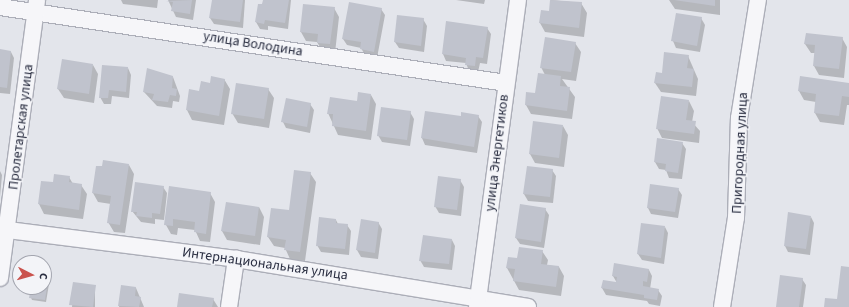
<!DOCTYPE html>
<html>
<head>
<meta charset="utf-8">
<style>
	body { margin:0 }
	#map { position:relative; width:849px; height:307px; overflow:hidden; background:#e3e5eb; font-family:"Source Sans 3",sans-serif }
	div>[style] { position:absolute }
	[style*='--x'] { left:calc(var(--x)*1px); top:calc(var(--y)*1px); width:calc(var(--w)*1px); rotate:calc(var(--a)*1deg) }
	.shadow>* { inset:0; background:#0003 }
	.building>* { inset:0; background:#c0c3cd }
	.roads { filter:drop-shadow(1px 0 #acaeb8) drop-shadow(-1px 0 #acaeb8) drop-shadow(0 1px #acaeb8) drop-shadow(0 -1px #acaeb8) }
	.minor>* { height:16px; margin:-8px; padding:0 8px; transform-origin:8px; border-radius:8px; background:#f6f6f9 }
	span { translate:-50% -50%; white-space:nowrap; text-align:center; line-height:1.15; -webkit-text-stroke:3px #f3f4f8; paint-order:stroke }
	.street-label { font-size:14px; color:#2b2f42 }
	.north { position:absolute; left:12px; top:255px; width:40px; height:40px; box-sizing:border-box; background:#f3f4f8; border:1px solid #a3a5af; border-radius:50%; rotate:96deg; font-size:11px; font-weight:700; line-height:16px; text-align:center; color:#2b2f42 }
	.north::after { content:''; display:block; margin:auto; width:14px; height:18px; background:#ca534e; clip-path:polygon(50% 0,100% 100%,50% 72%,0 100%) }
</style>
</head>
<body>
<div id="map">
	<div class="shadow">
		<div style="clip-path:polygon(121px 0,158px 0,157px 8px,123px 4px)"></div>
		<div style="clip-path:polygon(168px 0,196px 0,193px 20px,176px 17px)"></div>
		<div style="clip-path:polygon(213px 0,245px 0,243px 28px,214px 24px,210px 18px)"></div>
		<div style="clip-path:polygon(264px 0,291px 0,288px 29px,268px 26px,268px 30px,260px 29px,256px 22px)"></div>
		<div style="clip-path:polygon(456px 0,485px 0,484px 4px)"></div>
		<div style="clip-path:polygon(551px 0,581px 3px,587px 13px,584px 37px,545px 32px,540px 23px,550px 13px)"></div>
		<div style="clip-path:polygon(669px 0,720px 0,720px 15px,675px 9px)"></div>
		<div style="clip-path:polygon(334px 8px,339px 17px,335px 53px,323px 52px,317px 42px,306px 41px,301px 32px)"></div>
		<div style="clip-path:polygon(381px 9px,385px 15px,377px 58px,365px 55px,361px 48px,347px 45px,343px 39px)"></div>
		<div style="clip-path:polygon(701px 18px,705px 25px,700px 52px,676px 48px,673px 41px)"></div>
		<div style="clip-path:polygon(423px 19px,427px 26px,424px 52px,399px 48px,395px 42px)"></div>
		<div style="clip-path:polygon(447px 22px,487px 28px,491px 34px,487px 64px,480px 63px,478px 72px,469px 71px,466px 63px,446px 61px,443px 54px)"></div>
		<div style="clip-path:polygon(842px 38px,847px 47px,844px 78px,819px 75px,814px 66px,815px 53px,811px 53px,805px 44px)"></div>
		<div style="clip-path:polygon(575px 43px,581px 52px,576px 81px,562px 79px,575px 97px,572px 119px,531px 114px,526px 105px,536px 95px,545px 75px,541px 67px)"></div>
		<div style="clip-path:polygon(0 50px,11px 52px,14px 58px,10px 94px,0 93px)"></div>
		<div style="clip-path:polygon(688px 56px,698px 79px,696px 96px,661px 92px,655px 83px,663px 74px)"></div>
		<div style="clip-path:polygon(93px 65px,98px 74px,94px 103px,64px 98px,58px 89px)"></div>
		<div style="clip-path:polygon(128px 68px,131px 75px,129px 98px,112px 96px,111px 104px,104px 104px,100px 97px)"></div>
		<div style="clip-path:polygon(173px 77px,180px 96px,179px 102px,173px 101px,172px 108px,157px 106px,144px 92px)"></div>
		<div style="clip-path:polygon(224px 79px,230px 89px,224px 125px,192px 120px,187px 110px,190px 90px,200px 92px,210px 84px)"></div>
		<div style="clip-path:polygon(849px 84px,849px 105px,847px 105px,844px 125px,820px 122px,815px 113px,816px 102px,804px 100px,799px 91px)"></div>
		<div style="clip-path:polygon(268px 89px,274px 98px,269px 128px,238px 123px,232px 113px)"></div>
		<div style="clip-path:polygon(371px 95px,376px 104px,371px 140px,338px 135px,328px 113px)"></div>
		<div style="clip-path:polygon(689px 101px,694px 111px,692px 122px,700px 131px,699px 143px,662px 138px,657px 128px)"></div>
		<div style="clip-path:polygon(310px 104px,314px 110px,310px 133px,286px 128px,283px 122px)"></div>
		<div style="clip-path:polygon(410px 112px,414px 119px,410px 146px,382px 142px,378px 135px)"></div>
		<div style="clip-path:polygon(426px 112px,461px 117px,478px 116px,482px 122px,477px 153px,425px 145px,422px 138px)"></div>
		<div style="clip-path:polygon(563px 126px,568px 135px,564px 167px,535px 163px,530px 154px)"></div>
		<div style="clip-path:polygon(658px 140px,682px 143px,686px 149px,682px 179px,669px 178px,666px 170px,659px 169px,655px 162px)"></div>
		<div style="clip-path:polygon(129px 165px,134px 174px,125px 233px,114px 232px,108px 222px,111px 204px,98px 202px,93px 193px)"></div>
		<div style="clip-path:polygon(528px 167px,552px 170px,556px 176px,553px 203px,528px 201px,524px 194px)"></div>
		<div style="clip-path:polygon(0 171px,2px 175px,0 197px)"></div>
		<div style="clip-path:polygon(310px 173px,316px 182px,305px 261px,290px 259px,285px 248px,274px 246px,268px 237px,272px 209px,290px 211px)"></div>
		<div style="clip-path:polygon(69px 177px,73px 184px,81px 185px,87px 194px,83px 219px,44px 214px,39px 204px,42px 182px,54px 183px)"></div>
		<div style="clip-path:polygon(460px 180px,464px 187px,461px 216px,439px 213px,435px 206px)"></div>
		<div style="clip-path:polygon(163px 187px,167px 193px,164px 220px,155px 219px,155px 224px,141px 222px,132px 211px)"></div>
		<div style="clip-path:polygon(170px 188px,210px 193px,215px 202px,210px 242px,200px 241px,195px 230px,178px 228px,177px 235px,171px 234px,166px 225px)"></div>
		<div style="clip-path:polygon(678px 189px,682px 195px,678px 218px,651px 214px,648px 208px)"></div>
		<div style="clip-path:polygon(259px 207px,264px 217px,260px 245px,227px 240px,222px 231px)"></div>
		<div style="clip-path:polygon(545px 209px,549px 215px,544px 248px,520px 244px,516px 238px)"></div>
		<div style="clip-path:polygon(811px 217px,814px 223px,810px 255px,788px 252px,785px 246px)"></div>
		<div style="clip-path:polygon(336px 220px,338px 224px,347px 225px,351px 231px,349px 255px,321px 252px,317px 245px)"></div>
		<div style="clip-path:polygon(378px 222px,382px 229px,378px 259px,361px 257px,357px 250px)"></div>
		<div style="clip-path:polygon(665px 227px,668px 233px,664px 264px,642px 260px,638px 254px)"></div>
		<div style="clip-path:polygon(452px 240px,455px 246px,452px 270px,424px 267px,420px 260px)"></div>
		<div style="clip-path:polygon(542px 251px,548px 260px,547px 265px,559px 267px,564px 276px,561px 296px,519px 290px,507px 268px,518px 260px)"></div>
		<div style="clip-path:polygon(615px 264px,649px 270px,652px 276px,650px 289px,658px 290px,662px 296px,660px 306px,649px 304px,647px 301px,606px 295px,602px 288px,617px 283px,613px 276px)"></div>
		<div style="clip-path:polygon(44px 274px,50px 278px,46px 302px,32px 300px,30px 295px,25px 294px,24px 287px,44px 287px)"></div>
		<div style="clip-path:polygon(802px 279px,806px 285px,803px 307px,777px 307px)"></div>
		<div style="clip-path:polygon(74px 283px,95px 286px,95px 307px,72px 307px)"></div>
		<div style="clip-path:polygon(122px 286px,136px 288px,144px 307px,119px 307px)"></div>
		<div style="clip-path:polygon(213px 299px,218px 307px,178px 307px)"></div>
	</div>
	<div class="building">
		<div style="clip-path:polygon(192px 0,190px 14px,171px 11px,173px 2px,166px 1px)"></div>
		<div style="clip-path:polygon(212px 0,243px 0,240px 22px,209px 18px)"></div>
		<div style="clip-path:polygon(263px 0,289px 0,285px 23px,265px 20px,264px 24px,255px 22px,258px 4px,262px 4px)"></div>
		<div style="clip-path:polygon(550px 0,582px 2px,579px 28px,539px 23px,541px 10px,549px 11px)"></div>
		<div style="clip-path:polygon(674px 0,715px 0,715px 6px)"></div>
		<div style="clip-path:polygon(349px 2px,382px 8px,374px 52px,360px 49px,361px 42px,342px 39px)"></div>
		<div style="clip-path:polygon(303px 4px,335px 7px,330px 44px,317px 43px,318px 34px,300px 32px)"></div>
		<div style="clip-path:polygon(676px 13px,702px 17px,697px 46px,671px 41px)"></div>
		<div style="clip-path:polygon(397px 15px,424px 18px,421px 46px,394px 42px)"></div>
		<div style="clip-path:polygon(446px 21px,488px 27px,483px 58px,476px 57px,475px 66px,465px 65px,466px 58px,442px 54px)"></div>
		<div style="clip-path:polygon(806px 33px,843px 37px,839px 69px,813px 66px,815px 45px,804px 44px)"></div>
		<div style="clip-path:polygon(545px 37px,576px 42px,571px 72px,540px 68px)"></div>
		<div style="clip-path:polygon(0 49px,11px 51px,7px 88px,0 87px)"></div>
		<div style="clip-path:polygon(664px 52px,689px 55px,687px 68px,694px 69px,692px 87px,654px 83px,656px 72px,662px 73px)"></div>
		<div style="clip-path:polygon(62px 59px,93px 64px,89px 94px,57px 89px)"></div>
		<div style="clip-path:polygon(102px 65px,128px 67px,126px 92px,109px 90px,108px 98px,99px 98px)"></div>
		<div style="clip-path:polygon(147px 68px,173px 76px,172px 88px,177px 89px,176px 96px,170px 95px,168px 102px,152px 100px,154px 94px,143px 92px)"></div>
		<div style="clip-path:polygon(538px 73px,561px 76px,560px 86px,570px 87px,567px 111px,525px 105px,526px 92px,535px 93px)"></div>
		<div style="clip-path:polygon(211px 76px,225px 79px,219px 116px,186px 110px,189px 89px,199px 91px,201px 81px,210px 83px)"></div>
		<div style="clip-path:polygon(800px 76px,849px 83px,849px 97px,842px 96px,839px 116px,814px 113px,816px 94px,798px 91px)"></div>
		<div style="clip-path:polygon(236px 83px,269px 88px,264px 119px,231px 114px)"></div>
		<div style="clip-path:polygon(358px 92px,371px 94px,366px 131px,332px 126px,333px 114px,327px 114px,330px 97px,357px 101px)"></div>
		<div style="clip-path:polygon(661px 96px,689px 100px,686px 120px,696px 121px,694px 134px,656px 129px)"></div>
		<div style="clip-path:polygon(286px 98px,311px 103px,307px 127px,281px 122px)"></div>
		<div style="clip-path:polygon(381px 107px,411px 111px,407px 140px,377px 136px)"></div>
		<div style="clip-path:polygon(425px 111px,461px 116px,461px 112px,479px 115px,474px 147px,421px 138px)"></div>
		<div style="clip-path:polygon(533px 121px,563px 125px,559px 158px,529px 154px)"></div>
		<div style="clip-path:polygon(657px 138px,683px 142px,678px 173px,665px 171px,666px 164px,654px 162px)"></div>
		<div style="clip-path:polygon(103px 160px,129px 164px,120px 225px,107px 223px,111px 196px,92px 193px,96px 166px,102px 166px)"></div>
		<div style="clip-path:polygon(527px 166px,553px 169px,550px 197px,523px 194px)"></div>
		<div style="clip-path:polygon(294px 170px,311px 172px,300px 252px,284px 250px,286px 240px,267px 237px,271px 208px,289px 210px)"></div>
		<div style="clip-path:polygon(54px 174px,70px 176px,69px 182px,82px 184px,79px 210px,38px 204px,41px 181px,53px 182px)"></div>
		<div style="clip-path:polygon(438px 176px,461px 179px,457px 210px,434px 207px)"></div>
		<div style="clip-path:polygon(135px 182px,164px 186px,160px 214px,152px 213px,152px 218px,136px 216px,137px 212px,131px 212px)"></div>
		<div style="clip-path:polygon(650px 184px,679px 188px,675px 212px,647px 208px)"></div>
		<div style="clip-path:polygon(169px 186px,211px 192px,206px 234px,194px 232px,195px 222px,173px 219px,173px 226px,164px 225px)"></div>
		<div style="clip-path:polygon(226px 202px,259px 207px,255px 236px,221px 231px)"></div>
		<div style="clip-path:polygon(520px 204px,546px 208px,541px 242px,515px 238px)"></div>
		<div style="clip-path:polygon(788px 212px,811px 216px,806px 249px,784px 246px)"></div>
		<div style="clip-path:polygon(319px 217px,336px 219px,336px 223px,348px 224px,345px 249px,316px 246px)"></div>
		<div style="clip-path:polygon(361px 219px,379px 222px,375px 253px,356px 250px)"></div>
		<div style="clip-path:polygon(641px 223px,665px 226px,661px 258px,637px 254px)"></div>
		<div style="clip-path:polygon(423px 235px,452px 239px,449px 264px,419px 261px)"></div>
		<div style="clip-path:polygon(519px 247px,543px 250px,541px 264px,559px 266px,556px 287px,513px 281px,515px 269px,506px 268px,508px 257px,517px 258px)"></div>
		<div style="clip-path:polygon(614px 263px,649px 269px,647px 282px,643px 281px,643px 286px,659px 289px,657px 300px,644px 298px,644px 295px,601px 288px,603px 280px,616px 282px,617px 277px,612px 276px)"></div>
		<div style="clip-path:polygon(841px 266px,849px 267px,849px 307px,824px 307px,825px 298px,837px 299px)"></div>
		<div style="clip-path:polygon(44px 273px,49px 274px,45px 300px,29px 298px,30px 292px,22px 291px,23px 287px,44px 287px)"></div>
		<div style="clip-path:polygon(780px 275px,803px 278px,799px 307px,776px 307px)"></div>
		<div style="clip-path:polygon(73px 282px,96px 285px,93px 307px,69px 305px)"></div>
		<div style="clip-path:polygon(121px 285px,136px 287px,135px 296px,141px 297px,139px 307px,118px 306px)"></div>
		<div style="clip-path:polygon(179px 293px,214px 298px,212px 307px,177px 307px)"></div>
	</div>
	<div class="roads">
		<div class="minor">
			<div style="--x:0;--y:7;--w:512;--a:8.54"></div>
			<div style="--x:0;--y:229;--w:238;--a:7.2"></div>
			<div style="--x:236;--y:259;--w:296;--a:9.3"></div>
			<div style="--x:0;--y:278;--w:280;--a:-82.4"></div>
			<div style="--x:229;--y:307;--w:49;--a:-81.7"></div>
			<div style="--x:477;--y:307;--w:310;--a:-82.4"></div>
			<div style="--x:722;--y:307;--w:90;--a:-81.1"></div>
			<div style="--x:736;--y:218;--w:100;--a:-88.3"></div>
			<div style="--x:739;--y:118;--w:120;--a:-80.9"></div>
		</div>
	</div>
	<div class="street-label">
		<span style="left:253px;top:44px;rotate:9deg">улица Володина</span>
		<span style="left:21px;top:127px;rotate:-83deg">Пролетарская улица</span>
		<span style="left:497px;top:153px;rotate:-83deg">улица Энергетиков</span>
		<span style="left:740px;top:153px;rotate:-87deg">Пригородная улица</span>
		<span style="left:265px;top:264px;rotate:8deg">Интернациональная улица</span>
	</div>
	<div class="north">С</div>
</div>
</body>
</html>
